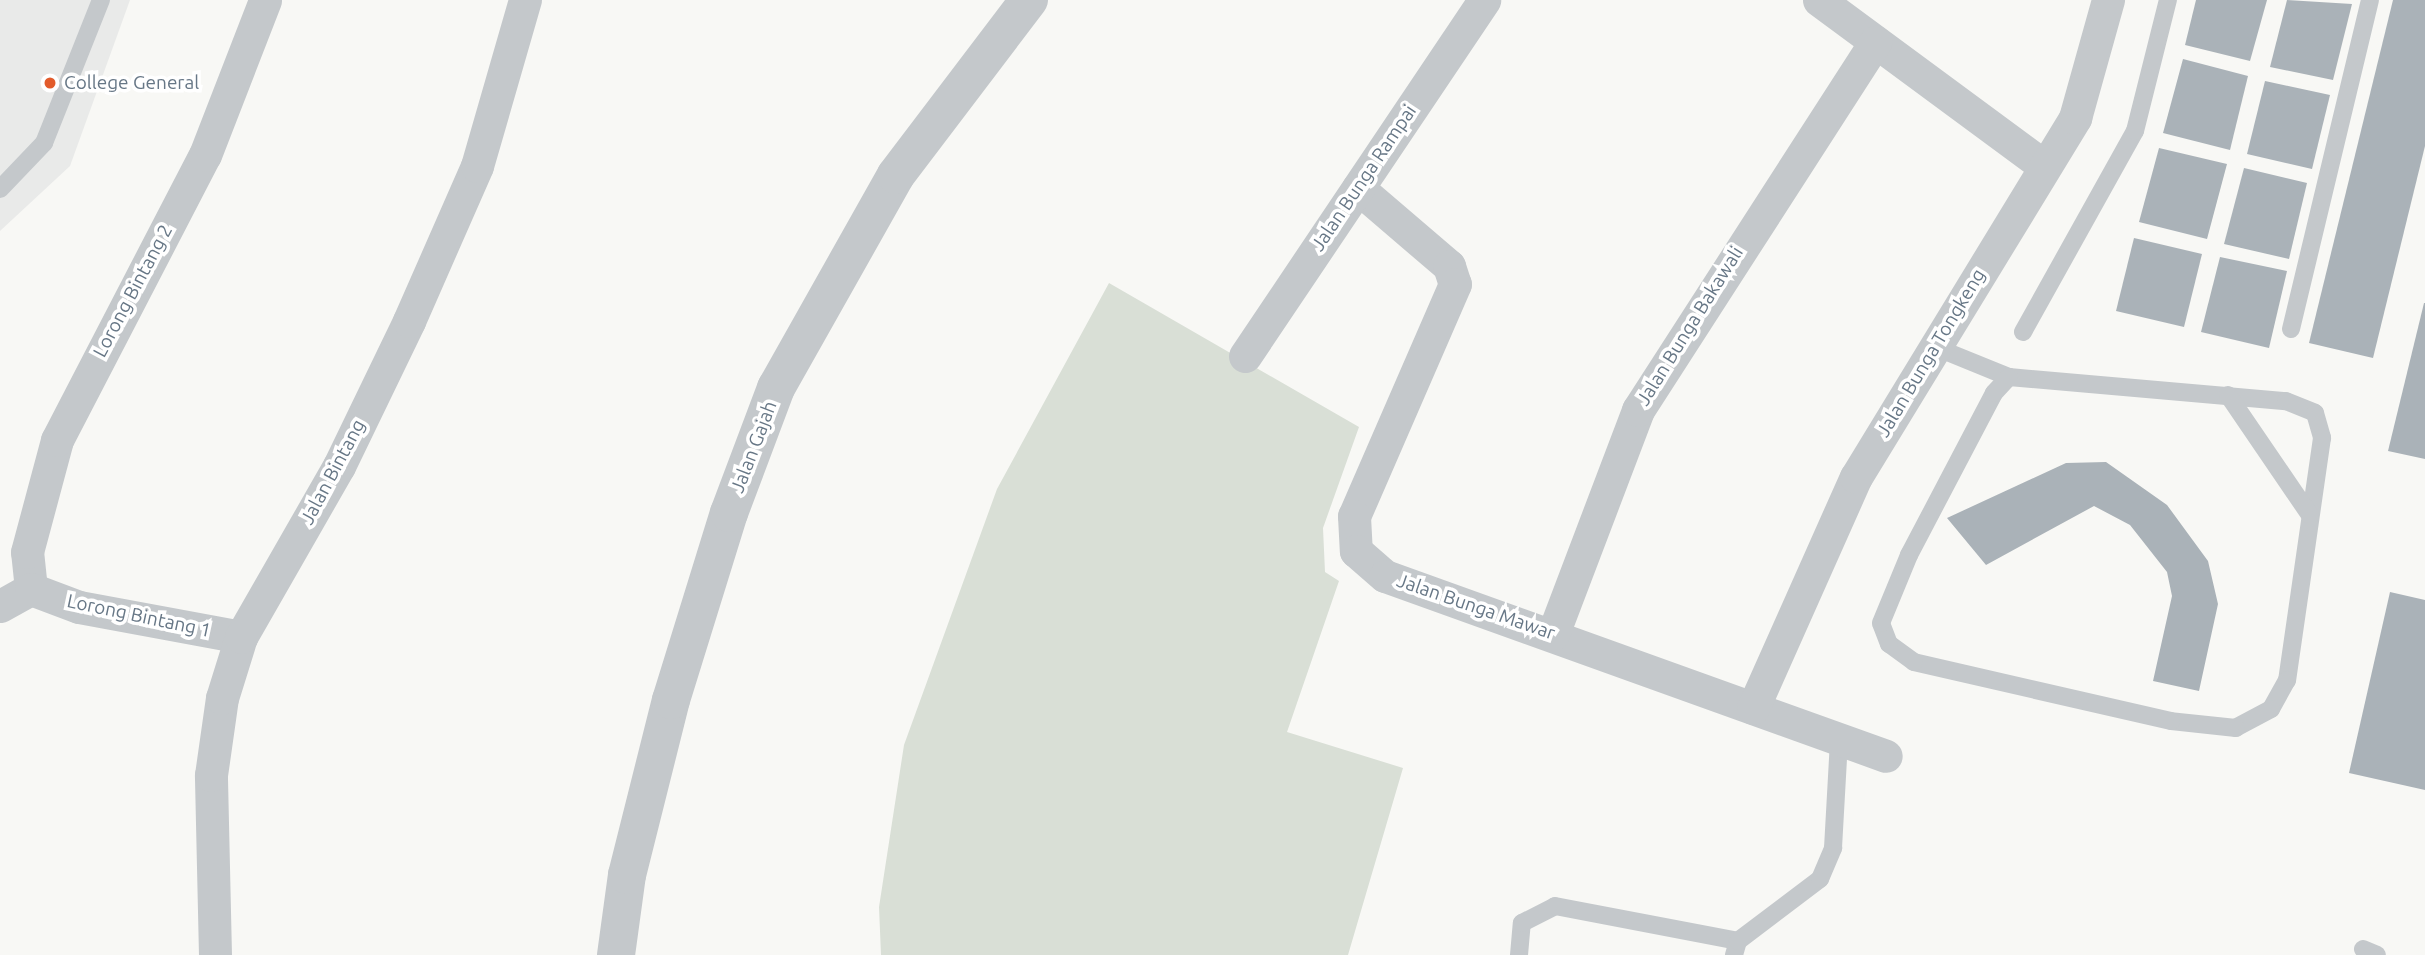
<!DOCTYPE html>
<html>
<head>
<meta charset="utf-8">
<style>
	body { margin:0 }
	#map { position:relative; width:2425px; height:955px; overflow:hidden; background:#f8f8f5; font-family:Ubuntu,sans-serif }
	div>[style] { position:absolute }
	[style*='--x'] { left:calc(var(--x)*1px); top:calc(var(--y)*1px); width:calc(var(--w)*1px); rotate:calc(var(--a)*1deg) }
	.built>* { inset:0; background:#e9eae9 }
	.green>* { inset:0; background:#d9dfd6 }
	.building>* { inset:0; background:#aab2b8 }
	.service>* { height:18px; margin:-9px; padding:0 9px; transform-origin:9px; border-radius:9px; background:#c4c8cb }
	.minor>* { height:33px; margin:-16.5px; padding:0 16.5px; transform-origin:16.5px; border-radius:16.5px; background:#c4c8cb }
	.tertiary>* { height:38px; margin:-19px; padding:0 19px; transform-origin:19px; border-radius:19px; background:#c4c8cb }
	.dots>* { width:19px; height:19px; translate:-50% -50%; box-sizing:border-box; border:4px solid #fff; border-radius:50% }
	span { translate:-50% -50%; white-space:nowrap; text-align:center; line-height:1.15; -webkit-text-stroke:7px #fff; paint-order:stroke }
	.poi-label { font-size:19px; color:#677786 }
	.left { translate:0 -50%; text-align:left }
	.street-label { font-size:19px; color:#677786 }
</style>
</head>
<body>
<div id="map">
	<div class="built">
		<div style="clip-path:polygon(0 0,130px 0,70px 166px,0 231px)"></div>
	</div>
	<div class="green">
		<div style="clip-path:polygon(1109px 283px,1359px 427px,1323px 528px,1325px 572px,1339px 581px,1287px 732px,1403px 768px,1348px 955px,881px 955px,879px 907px,904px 745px,997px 489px)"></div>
	</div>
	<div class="building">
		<div style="clip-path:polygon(2196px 0,2267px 0,2250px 61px,2185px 45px)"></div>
		<div style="clip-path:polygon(2287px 0,2352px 4px,2333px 80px,2270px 67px)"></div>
		<div style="clip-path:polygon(2393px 0,2425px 0,2425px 146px,2373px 358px,2309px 343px)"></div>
		<div style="clip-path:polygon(2183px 59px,2248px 76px,2230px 150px,2163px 133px)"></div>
		<div style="clip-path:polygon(2265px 81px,2330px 95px,2312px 169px,2247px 154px)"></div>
		<div style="clip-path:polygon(2159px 148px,2227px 164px,2207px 239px,2139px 222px)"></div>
		<div style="clip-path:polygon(2244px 168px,2307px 183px,2289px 259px,2224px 244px)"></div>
		<div style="clip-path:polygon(2134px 238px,2202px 254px,2184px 327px,2116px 311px)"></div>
		<div style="clip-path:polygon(2220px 257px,2287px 271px,2269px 348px,2201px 332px)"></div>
		<div style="clip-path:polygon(2424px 303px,2425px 303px,2425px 459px,2388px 451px)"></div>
		<div style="clip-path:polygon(2106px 462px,2167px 505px,2208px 561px,2218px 604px,2199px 691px,2153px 681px,2172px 596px,2167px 572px,2130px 525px,2094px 506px,1986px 565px,1947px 518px,2066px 463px)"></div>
		<div style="clip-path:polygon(2390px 592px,2425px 600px,2425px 790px,2349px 773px)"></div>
	</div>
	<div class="service">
		<div style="--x:0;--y:189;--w:64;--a:-46.3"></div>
		<div style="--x:44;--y:143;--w:154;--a:-68.3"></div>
		<div style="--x:2291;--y:329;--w:338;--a:-76.5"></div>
		<div style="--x:2023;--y:332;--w:230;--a:-60.9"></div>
		<div style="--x:2135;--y:131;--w:135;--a:-75.9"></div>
		<div style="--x:1935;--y:347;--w:80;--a:22.1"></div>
		<div style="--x:2009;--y:377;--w:278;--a:5"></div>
		<div style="--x:2286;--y:401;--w:31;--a:22"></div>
		<div style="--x:2315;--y:413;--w:26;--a:74"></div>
		<div style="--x:2322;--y:438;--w:245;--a:98.2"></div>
		<div style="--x:2287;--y:680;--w:33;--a:119"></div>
		<div style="--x:2271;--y:709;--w:40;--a:152"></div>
		<div style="--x:2236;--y:728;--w:65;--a:-173.9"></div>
		<div style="--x:2171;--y:721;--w:264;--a:-167.1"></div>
		<div style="--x:1914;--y:662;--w:31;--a:-144"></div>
		<div style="--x:1889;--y:644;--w:22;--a:-111"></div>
		<div style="--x:1881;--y:623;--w:74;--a:-67.6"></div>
		<div style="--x:1909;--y:555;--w:183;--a:-62.3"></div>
		<div style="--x:1994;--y:393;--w:22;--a:-47"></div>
		<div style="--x:2228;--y:395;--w:145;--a:55.7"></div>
		<div style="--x:2363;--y:949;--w:15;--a:23"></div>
		<div style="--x:1519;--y:955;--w:32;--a:-85"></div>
		<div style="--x:1522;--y:923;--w:37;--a:-27"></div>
		<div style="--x:1555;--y:906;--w:186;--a:10.8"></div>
		<div style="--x:1734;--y:955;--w:15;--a:-74"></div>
		<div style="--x:1738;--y:941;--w:103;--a:-37.1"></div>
		<div style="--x:1820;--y:879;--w:34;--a:-67"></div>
		<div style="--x:1833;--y:848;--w:108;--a:-86.8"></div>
	</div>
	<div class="minor">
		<div style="--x:1819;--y:0;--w:280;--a:36.4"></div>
		<div style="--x:1358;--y:188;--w:120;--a:40.6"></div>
		<div style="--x:1449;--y:266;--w:19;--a:72"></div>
		<div style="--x:1455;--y:284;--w:253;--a:113.5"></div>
		<div style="--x:1354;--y:516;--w:35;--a:87"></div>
		<div style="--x:1356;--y:551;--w:38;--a:41"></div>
		<div style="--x:1385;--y:576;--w:532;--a:19.76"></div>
		<div style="--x:1245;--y:356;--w:429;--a:-56.1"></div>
		<div style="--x:31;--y:589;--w:37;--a:-96"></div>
		<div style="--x:27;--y:552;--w:116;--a:-75"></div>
		<div style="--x:57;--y:440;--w:321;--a:-62.6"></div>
		<div style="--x:205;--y:155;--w:166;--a:-68.8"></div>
		<div style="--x:0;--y:606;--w:35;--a:-29"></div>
		<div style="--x:31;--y:589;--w:51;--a:20.6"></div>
		<div style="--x:79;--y:607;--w:165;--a:10.5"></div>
		<div style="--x:1553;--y:634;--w:240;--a:-69.2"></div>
		<div style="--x:1638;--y:410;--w:438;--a:-57.2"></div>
		<div style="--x:1753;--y:708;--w:253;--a:-66"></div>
		<div style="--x:1856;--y:477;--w:421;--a:-58.6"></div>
		<div style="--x:2075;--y:118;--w:123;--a:-74.4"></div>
		<div style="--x:215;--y:955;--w:180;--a:-91.3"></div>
		<div style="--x:211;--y:775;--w:78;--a:-81.9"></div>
		<div style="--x:222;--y:698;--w:64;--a:-72.7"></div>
		<div style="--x:241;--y:637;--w:197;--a:-60.2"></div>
		<div style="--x:339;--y:466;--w:161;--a:-64.2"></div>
		<div style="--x:409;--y:321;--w:169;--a:-66.3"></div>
		<div style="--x:477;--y:166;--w:173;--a:-73.9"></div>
	</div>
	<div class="tertiary">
		<div style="--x:616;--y:955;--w:81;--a:-82.2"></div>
		<div style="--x:627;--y:875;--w:180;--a:-75.9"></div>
		<div style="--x:671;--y:700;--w:196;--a:-72.8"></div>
		<div style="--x:729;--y:513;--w:134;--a:-69.4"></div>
		<div style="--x:776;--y:388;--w:244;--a:-60.6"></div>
		<div style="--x:896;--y:175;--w:220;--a:-52.8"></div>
	</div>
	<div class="dots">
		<div style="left:50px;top:83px;background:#e25b2b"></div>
	</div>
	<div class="poi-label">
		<span class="left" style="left:64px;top:83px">College General</span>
	</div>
	<div class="street-label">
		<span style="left:1364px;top:178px;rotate:-56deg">Jalan Bunga Rampai</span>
		<span style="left:133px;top:291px;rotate:-62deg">Lorong Bintang 2</span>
		<span style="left:1690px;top:326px;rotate:-58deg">Jalan Bunga Bakawali</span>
		<span style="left:1931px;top:353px;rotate:-59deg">Jalan Bunga Tongkeng</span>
		<span style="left:754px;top:447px;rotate:-69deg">Jalan Gajah</span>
		<span style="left:333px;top:472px;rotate:-62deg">Jalan Bintang</span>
		<span style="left:1476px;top:607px;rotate:19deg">Jalan Bunga Mawar</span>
		<span style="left:139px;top:616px;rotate:12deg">Lorong Bintang 1</span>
	</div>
</div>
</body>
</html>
